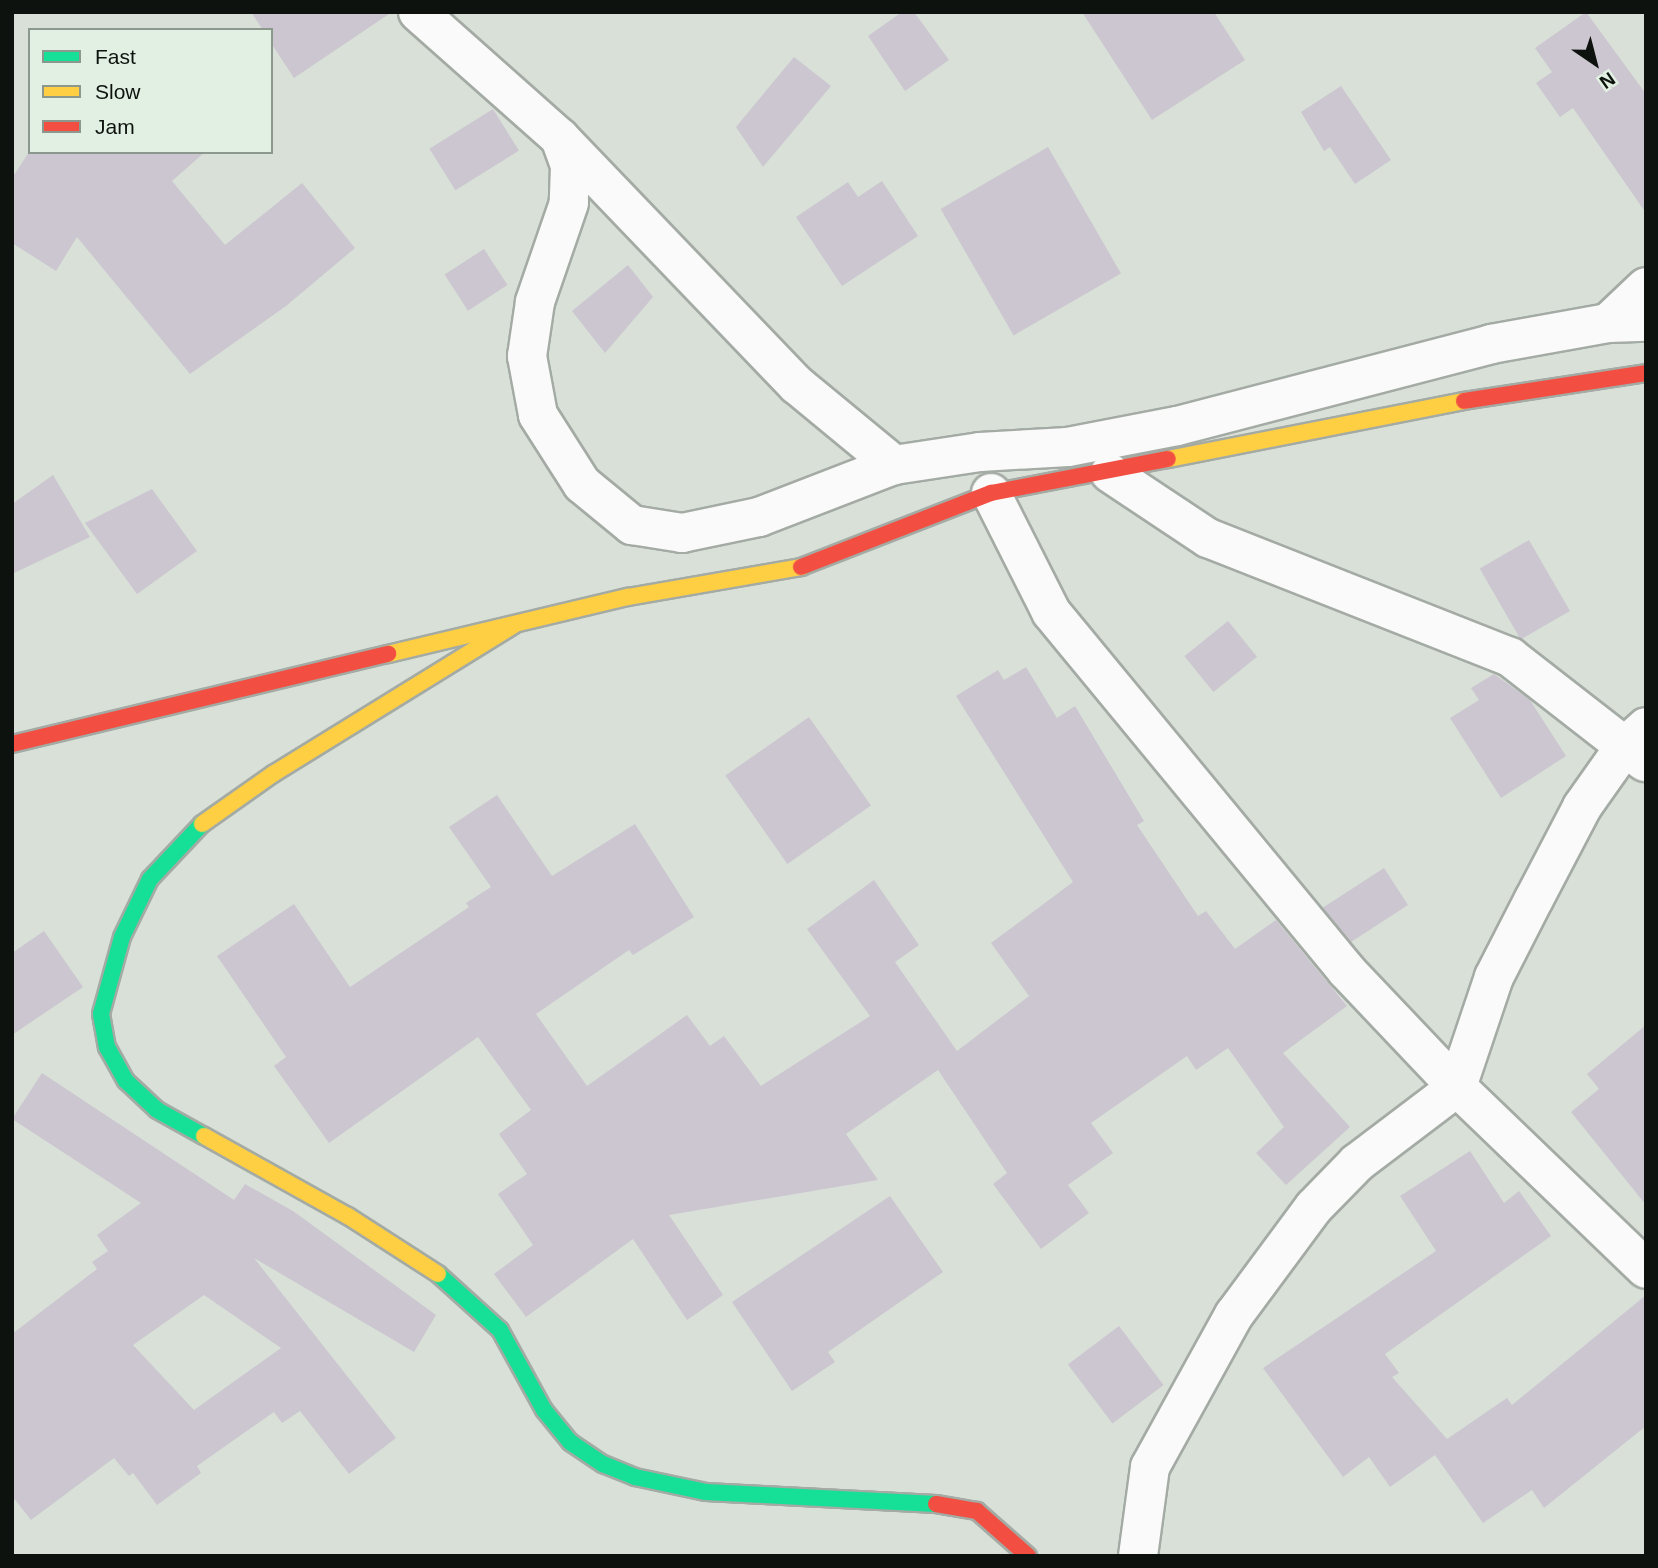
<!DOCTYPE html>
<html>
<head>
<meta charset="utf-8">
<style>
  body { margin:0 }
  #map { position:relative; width:1658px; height:1568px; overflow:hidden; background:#d8e0d8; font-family:Arial,sans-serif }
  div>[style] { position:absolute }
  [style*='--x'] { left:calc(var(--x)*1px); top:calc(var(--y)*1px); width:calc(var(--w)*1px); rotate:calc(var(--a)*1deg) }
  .building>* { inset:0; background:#ccc6d0; transform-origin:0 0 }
  .roads { filter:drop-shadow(2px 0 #a4aaa4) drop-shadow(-2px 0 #a4aaa4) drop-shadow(0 2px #a4aaa4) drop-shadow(0 -2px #a4aaa4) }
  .street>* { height:38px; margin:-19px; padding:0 19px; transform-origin:19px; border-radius:19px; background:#f9faf9 }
  .fast>* { height:16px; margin:-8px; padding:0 8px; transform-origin:8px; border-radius:8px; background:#16e098 }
  .slow>* { height:16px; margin:-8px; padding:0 8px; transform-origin:8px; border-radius:8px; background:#ffcf43 }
  .jam>* { height:16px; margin:-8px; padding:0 8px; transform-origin:8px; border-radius:8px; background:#f24e42 }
  span { translate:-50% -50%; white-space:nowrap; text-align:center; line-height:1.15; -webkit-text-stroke:7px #e1f0e2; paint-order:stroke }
  .frame { position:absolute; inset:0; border:14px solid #0d120e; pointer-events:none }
  .legend { position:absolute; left:28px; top:28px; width:245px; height:126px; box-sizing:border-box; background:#e1f0e2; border:2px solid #8c978d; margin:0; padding:9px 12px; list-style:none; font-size:21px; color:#0d120e }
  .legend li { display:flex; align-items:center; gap:14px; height:35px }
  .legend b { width:35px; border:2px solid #8c978d }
  .north { position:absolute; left:1560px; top:28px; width:70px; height:70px; -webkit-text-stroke:5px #e1f0e2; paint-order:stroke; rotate:145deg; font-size:19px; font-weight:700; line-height:28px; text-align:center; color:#0d120e }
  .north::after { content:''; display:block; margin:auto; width:24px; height:32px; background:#0d120e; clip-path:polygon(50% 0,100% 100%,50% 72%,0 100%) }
</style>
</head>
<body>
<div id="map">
  <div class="building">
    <i style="clip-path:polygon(251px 12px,392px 12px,294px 78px,271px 43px,271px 30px,263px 30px)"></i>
    <i style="clip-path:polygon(902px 12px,914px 12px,949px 60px,905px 91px,868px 36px)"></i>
    <i style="clip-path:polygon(1082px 12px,1214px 12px,1245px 60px,1152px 120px)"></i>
    <i style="clip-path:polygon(1586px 12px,1646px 94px,1646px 213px,1573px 108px,1560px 117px,1536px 83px,1552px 72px,1535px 48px)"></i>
    <i style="clip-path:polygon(794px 57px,831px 86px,763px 167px,736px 127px)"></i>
    <i style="clip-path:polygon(1341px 86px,1391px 160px,1355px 184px,1330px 147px,1324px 151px,1301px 112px)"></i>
    <i style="left:493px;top:109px;width:49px;height:75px;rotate:58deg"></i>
    <i style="left:1048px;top:147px;width:146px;height:124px;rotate:60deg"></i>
    <i style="clip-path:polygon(29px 152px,205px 152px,172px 181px,225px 245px,302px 183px,355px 248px,286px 306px,190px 374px,77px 237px,56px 271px,12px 243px,12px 178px)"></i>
    <i style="clip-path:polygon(882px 181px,918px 236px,842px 286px,796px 217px,848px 182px,858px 197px)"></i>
    <i style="left:484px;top:249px;width:43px;height:47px;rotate:57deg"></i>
    <i style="clip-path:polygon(628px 265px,653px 297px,605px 353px,572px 311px)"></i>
    <i style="clip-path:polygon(53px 475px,90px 537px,12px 574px,12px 504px)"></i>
    <i style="clip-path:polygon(152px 489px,197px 551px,137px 594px,85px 523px)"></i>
    <i style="left:1529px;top:540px;width:82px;height:57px;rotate:60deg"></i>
    <i style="left:1228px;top:621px;width:46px;height:56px;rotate:51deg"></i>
    <i style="clip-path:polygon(1026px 667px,1057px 718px,1075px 706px,1144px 821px,1137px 825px,1198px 916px,1206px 911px,1235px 949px,1276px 920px,1347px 1006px,1283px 1053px,1350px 1127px,1286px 1185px,1256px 1153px,1284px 1127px,1228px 1048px,1196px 1070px,1187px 1056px,1091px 1123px,1113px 1153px,1068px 1185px,1089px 1213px,1041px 1249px,993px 1184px,1007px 1173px,938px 1070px,846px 1134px,878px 1180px,669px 1215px,723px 1295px,687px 1320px,633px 1239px,526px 1317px,494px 1274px,533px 1245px,498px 1194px,527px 1174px,499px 1134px,531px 1110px,478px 1037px,329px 1143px,274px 1066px,286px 1057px,217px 956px,294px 904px,350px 987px,469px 907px,466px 903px,491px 887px,449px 827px,497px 795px,552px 876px,635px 824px,694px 917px,633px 955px,629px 950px,536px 1014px,587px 1086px,687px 1015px,710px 1046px,724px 1036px,761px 1086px,870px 1016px,807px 929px,874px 880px,919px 945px,895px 962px,957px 1051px,1029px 996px,991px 943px,1073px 882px,956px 696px,998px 670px,1004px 680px)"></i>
    <i style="clip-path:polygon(1494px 674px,1530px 700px,1566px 756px,1501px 798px,1450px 718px,1479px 700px,1471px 688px)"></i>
    <i style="left:809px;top:717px;width:108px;height:102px;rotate:55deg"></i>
    <i style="left:1384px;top:868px;width:44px;height:73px;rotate:57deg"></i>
    <i style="clip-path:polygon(44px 931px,83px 987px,12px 1035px,12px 953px)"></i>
    <i style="clip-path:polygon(1646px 1025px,1646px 1205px,1571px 1112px,1599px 1089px,1587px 1074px)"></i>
    <i style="clip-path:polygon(evenodd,42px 1073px,234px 1200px,245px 1184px,293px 1211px,436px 1315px,414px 1352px,254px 1258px,396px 1438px,349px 1474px,300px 1411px,282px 1423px,274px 1412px,197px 1466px,201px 1473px,157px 1505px,133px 1473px,129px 1476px,114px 1458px,31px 1520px,12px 1496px,12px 1334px,97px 1269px,92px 1262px,108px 1251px,97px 1235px,141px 1203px,12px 1119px,42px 1073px,204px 1295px,281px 1348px,194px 1410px,133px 1345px,204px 1295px)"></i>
    <i style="clip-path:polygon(1470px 1151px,1504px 1203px,1519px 1191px,1551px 1236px,1385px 1354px,1399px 1373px,1392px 1377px,1447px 1439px,1507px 1398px,1512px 1405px,1646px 1295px,1646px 1426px,1544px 1508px,1532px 1490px,1483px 1523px,1435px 1455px,1390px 1487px,1369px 1457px,1343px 1477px,1263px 1368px,1436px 1251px,1400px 1196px)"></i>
    <i style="clip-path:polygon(890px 1196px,943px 1272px,828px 1352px,835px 1362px,792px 1391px,732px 1302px)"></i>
    <i style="left:1119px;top:1326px;width:74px;height:64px;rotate:53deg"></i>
  </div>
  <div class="roads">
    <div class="street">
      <i style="--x:418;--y:12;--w:190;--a:41.6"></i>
      <i style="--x:560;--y:138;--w:30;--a:70"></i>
      <i style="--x:570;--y:166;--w:37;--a:92"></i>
      <i style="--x:569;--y:203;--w:105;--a:109"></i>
      <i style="--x:535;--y:302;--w:55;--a:98.4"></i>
      <i style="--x:527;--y:356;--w:60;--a:79.4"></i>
      <i style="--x:538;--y:415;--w:82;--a:57.5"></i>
      <i style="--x:582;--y:484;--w:65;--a:39.4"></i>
      <i style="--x:632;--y:525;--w:51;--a:9.1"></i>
      <i style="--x:682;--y:533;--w:79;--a:-11.7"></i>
      <i style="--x:759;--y:517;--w:145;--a:-21.1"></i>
      <i style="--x:894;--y:465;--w:87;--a:-8.6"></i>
      <i style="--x:980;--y:452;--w:88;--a:-3.3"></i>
      <i style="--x:1068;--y:447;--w:111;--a:-10.9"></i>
      <i style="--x:1177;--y:426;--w:325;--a:-14.6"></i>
      <i style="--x:1491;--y:344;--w:119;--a:-10.2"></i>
      <i style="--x:1608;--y:323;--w:38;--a:-2"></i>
      <i style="--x:560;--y:138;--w:342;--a:46.2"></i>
      <i style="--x:797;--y:385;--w:126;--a:39.5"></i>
      <i style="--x:1608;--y:323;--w:52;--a:-43.5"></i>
      <i style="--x:1110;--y:473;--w:118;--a:33.6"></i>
      <i style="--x:1208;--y:538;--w:325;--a:21.5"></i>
      <i style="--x:1510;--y:657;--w:171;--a:37.9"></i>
      <i style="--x:991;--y:493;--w:133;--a:63.2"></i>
      <i style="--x:1051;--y:612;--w:464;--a:50.5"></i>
      <i style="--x:1346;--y:970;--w:161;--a:46.5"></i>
      <i style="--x:1457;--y:1087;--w:262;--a:43.9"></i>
      <i style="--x:1138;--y:1556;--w:90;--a:-82.3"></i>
      <i style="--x:1150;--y:1467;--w:174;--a:-61.1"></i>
      <i style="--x:1234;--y:1315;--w:134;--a:-53.5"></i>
      <i style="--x:1314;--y:1207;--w:62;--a:-45.7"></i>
      <i style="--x:1357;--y:1163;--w:126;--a:-37.2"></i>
      <i style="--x:1457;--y:1087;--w:116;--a:-71.4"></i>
      <i style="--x:1494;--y:977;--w:88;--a:-62.9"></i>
      <i style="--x:1534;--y:899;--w:104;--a:-62.4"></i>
      <i style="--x:1582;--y:807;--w:75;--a:-54.8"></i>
      <i style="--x:1625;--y:746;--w:28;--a:-42"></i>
    </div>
    <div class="fast">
      <i style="--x:202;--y:824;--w:76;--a:133.4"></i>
      <i style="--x:150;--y:879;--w:64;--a:115.8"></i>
      <i style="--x:122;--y:937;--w:80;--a:105.3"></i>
      <i style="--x:101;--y:1014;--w:34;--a:80"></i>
      <i style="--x:107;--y:1047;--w:39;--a:61"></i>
      <i style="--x:126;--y:1081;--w:42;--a:43.1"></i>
      <i style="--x:157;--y:1110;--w:54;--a:29"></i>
      <i style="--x:438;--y:1274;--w:84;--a:42.1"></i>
      <i style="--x:500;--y:1330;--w:91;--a:61.2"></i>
      <i style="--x:544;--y:1410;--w:41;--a:50.9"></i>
      <i style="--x:570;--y:1442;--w:40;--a:34"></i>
      <i style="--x:603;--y:1464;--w:35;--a:22"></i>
      <i style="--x:635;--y:1477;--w:73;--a:11.9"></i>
      <i style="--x:706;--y:1492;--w:230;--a:3"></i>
    </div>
    <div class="slow">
      <i style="--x:1168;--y:459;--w:302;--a:-11.1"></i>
      <i style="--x:388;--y:654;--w:247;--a:-13.4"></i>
      <i style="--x:628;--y:597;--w:176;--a:-9.8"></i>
      <i style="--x:202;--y:824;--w:87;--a:-35.2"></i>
      <i style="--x:273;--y:774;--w:283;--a:-31.7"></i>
      <i style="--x:204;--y:1136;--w:165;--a:29.1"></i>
      <i style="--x:348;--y:1216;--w:107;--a:32.8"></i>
    </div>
    <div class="jam">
      <i style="--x:1464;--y:401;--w:184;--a:-8.7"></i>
      <i style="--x:801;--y:567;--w:204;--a:-21.3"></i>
      <i style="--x:991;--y:493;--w:180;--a:-10.9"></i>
      <i style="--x:12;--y:744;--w:387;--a:-13.5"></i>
      <i style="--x:936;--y:1504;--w:42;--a:9.7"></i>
      <i style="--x:977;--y:1511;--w:68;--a:41.4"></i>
    </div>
  </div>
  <div class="frame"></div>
  <ul class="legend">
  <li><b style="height:9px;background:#16e098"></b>Fast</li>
  <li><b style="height:9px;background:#ffcf43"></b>Slow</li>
  <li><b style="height:9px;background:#f24e42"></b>Jam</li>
  </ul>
  <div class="north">N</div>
</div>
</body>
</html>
